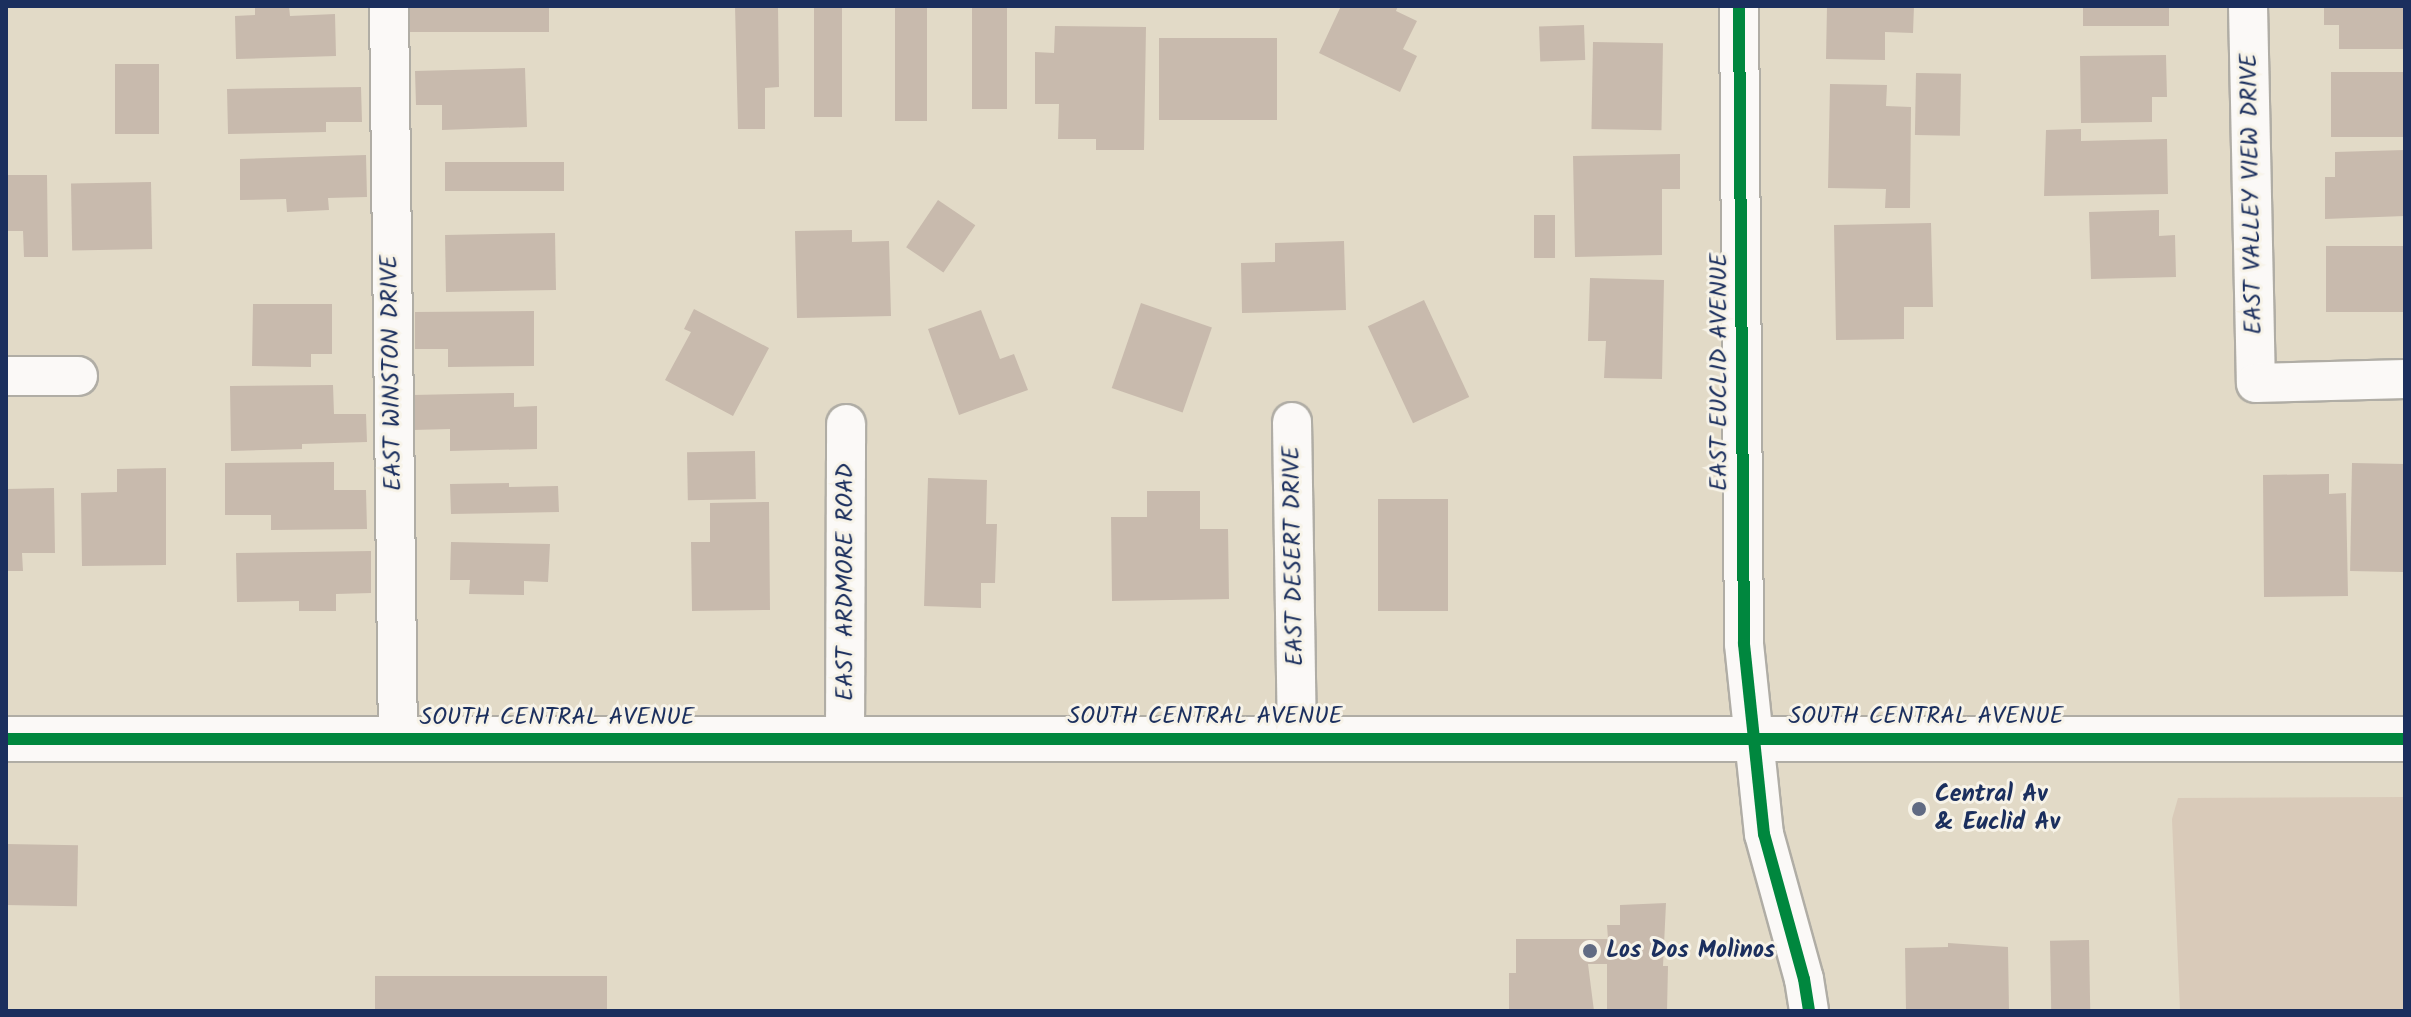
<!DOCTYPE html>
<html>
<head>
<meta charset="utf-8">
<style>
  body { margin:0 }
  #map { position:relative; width:2411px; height:1017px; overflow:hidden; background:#e2dac7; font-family:Kalam,sans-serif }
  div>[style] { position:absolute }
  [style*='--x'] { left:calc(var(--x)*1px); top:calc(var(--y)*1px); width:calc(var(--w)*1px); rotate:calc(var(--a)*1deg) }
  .built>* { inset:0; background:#d9cab9 }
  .building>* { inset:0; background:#c8baad; transform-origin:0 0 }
  .roads { filter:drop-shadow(2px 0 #b0ada5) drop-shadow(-2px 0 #b0ada5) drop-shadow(0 2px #b0ada5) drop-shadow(0 -2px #b0ada5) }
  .minor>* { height:38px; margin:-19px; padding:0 19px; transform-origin:19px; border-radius:19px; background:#fbf9f7 }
  .major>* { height:44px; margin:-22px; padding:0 22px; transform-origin:22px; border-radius:22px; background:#fbf9f7 }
  .cycleway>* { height:12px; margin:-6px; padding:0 6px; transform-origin:6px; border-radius:6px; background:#00873e }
  .dots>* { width:22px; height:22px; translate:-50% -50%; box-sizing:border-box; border:4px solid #f7f3e8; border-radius:50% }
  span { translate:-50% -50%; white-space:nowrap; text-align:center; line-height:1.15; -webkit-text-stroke:6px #f7f3e8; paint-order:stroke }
  .street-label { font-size:24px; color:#1b2f5e }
  .poi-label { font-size:24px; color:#1b2f5e; font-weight:700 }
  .left { translate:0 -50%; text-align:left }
  .frame { position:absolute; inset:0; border:8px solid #1b2f5e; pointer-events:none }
</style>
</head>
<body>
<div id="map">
  <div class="built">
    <i style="clip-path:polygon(2405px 797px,2405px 1011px,2180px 1011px,2172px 819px,2178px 798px)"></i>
  </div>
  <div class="building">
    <i style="clip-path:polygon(255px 6px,289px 6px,290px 16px,335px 14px,336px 56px,236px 59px,235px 16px,255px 15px)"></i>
    <i style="left:410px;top:6px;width:139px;height:26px"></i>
    <i style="clip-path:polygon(735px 6px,778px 6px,779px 87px,765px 88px,765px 129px,738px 129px)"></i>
    <i style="left:814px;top:6px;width:28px;height:111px"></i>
    <i style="left:895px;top:6px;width:32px;height:115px"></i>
    <i style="left:972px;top:6px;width:35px;height:103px"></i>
    <i style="clip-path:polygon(1341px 6px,1398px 6px,1396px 11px,1417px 21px,1403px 49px,1417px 56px,1400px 92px,1319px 53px)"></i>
    <i style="clip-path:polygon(1827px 6px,1914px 6px,1913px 33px,1885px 32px,1885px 60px,1826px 59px)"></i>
    <i style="left:2083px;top:6px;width:86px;height:20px"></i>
    <i style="clip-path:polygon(2324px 6px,2405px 6px,2405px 49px,2339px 49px,2339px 25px,2324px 25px)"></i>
    <i style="left:1584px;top:25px;width:35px;height:45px;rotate:88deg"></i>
    <i style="clip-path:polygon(1055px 26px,1146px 27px,1144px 150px,1096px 150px,1096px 139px,1058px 139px,1059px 104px,1035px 104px,1035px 52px,1054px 53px)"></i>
    <i style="left:1159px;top:38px;width:118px;height:82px"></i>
    <i style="left:1593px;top:42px;width:70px;height:87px;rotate:1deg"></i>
    <i style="clip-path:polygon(2166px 55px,2167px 97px,2152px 97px,2152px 122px,2081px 123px,2080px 56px)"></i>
    <i style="left:115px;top:64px;width:44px;height:70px"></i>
    <i style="clip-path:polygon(525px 68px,527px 127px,442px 130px,442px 105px,416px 105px,415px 71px)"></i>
    <i style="left:2331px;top:72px;width:74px;height:65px"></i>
    <i style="left:1916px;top:73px;width:45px;height:62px;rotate:1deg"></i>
    <i style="clip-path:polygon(1830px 84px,1887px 85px,1886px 106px,1911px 107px,1910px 208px,1885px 208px,1886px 189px,1828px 188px)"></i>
    <i style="clip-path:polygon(361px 87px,362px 122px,326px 122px,326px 132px,228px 134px,227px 89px)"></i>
    <i style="clip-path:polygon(2081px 129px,2081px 141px,2167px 139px,2168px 194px,2044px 196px,2046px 130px)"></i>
    <i style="clip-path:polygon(2405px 150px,2405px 216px,2325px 219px,2325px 177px,2335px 177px,2335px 152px)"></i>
    <i style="clip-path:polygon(1680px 154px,1680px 189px,1662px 189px,1662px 255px,1575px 257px,1573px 156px)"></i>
    <i style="clip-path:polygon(366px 155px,367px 197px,328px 198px,329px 210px,287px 212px,286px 199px,240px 200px,240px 159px)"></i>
    <i style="left:445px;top:162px;width:119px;height:29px"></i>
    <i style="clip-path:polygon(6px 175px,47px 175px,48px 257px,24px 257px,23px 231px,6px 231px)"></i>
    <i style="left:151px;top:182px;width:67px;height:80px;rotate:89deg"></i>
    <i style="left:938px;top:200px;width:45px;height:57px;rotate:34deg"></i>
    <i style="clip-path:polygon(2159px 210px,2159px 236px,2175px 235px,2176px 277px,2091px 279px,2089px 212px)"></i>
    <i style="left:1534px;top:215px;width:21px;height:43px"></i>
    <i style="clip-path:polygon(1931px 223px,1933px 307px,1904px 307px,1904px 339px,1836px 340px,1834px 225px)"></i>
    <i style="clip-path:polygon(852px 230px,852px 242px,889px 241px,891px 316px,797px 318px,795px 231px)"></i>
    <i style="left:555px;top:233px;width:57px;height:110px;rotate:89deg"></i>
    <i style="clip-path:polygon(1344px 241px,1346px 310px,1242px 313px,1241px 263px,1275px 262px,1275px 243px)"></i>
    <i style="left:2326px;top:246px;width:79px;height:66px"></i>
    <i style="clip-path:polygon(1590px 278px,1664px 280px,1662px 379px,1604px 378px,1606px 341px,1588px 341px)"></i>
    <i style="left:1424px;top:300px;width:107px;height:62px;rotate:65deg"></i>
    <i style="left:1141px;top:303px;width:75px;height:90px;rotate:19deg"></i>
    <i style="clip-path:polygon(253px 304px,332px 304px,332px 354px,311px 354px,311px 367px,252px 366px)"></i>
    <i style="clip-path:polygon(694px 309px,769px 348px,733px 416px,665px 380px,691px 332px,684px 329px)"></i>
    <i style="clip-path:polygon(981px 310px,1000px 359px,1014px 354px,1028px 390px,959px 415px,928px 329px)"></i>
    <i style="clip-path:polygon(534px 311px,534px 366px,448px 367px,448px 349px,415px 349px,415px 312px)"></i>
    <i style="clip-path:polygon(333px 385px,334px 414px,366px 414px,367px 442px,302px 444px,302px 449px,231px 451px,230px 386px)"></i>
    <i style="clip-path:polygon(514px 393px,514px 407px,537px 406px,537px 449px,450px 451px,450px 429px,413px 430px,412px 395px)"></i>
    <i style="left:755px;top:451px;width:48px;height:68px;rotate:89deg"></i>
    <i style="clip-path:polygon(334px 462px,334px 490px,366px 490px,367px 529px,271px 530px,271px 515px,225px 515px,225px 463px)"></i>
    <i style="left:2352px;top:463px;width:53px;height:108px;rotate:1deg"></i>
    <i style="clip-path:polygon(166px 468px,166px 565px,82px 566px,81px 493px,117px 492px,117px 469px)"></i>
    <i style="clip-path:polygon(2329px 474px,2329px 494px,2346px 493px,2348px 596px,2264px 597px,2263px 475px)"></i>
    <i style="clip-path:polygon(928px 478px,987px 480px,986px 524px,997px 524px,995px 583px,981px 583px,981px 608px,924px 606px)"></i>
    <i style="clip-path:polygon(509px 483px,509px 487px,558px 486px,559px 512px,451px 514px,450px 484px)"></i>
    <i style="clip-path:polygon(54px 488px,55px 553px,22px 553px,23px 571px,6px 571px,6px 489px)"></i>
    <i style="clip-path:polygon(1147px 491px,1200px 491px,1200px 529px,1228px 529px,1229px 599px,1112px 601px,1111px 517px,1147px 517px)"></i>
    <i style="left:1378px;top:499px;width:70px;height:112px"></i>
    <i style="clip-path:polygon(769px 502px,770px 610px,692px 611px,691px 542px,710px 542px,710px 503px)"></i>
    <i style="clip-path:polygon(451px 542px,550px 544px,548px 582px,524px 581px,524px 595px,469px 594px,470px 580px,450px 580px)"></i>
    <i style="clip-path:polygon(371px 551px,371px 593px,336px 594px,336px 611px,299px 611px,299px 601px,237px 602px,236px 553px)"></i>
    <i style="left:6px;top:844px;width:72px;height:61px;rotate:1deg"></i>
    <i style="clip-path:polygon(1666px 903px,1663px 966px,1668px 966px,1667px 1011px,1607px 1011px,1607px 964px,1588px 964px,1594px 1011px,1509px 1011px,1509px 973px,1516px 973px,1516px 939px,1608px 939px,1607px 925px,1620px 925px,1620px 905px)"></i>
    <i style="left:2089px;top:940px;width:71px;height:39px;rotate:89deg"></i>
    <i style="clip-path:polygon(1948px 943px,2008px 947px,2009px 1011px,1906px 1011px,1905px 948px,1948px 947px)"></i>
    <i style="left:375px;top:976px;width:232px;height:35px"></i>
  </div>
  <div class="roads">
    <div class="minor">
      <i style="--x:389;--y:6;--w:735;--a:89.3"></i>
      <i style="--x:1739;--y:6;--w:638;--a:89.55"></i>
      <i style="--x:1744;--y:644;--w:191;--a:84"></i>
      <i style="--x:1764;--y:834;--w:150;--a:74.6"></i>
      <i style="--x:1804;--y:979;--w:32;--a:81"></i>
      <i style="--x:2248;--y:6;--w:377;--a:88.8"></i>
      <i style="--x:2256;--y:383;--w:149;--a:-1.5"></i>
      <i style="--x:6;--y:376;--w:72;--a:0"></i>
      <i style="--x:1292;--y:422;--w:317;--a:89.1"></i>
      <i style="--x:845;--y:739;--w:315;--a:-89.8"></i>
    </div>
    <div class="major">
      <i style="--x:6;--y:739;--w:2399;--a:0"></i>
    </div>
  </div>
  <div class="cycleway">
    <i style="--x:1739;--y:6;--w:638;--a:89.55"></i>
    <i style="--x:1744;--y:644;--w:191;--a:84"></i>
    <i style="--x:1764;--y:834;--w:150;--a:74.6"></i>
    <i style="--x:1804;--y:979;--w:32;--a:81"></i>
    <i style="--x:6;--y:739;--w:2399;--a:0"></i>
  </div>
  <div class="dots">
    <i style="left:1919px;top:809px;background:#616b83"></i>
    <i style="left:1590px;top:951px;background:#616b83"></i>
  </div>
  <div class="street-label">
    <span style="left:2252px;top:194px;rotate:-91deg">EAST VALLEY VIEW DRIVE</span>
    <span style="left:1720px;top:372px;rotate:-90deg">EAST EUCLID AVENUE</span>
    <span style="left:392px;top:373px;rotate:-91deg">EAST WINSTON DRIVE</span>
    <span style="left:1294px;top:556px;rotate:-91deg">EAST DESERT DRIVE</span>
    <span style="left:846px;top:582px;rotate:-90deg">EAST ARDMORE ROAD</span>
    <span style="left:1205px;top:717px">SOUTH CENTRAL AVENUE</span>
    <span style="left:1926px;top:717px">SOUTH CENTRAL AVENUE</span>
    <span style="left:557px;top:718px">SOUTH CENTRAL AVENUE</span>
  </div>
  <div class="poi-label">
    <span class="left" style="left:1935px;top:809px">Central Av<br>&amp; Euclid Av</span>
    <span class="left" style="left:1606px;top:951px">Los Dos Molinos</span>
  </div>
  <div class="frame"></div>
</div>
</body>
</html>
